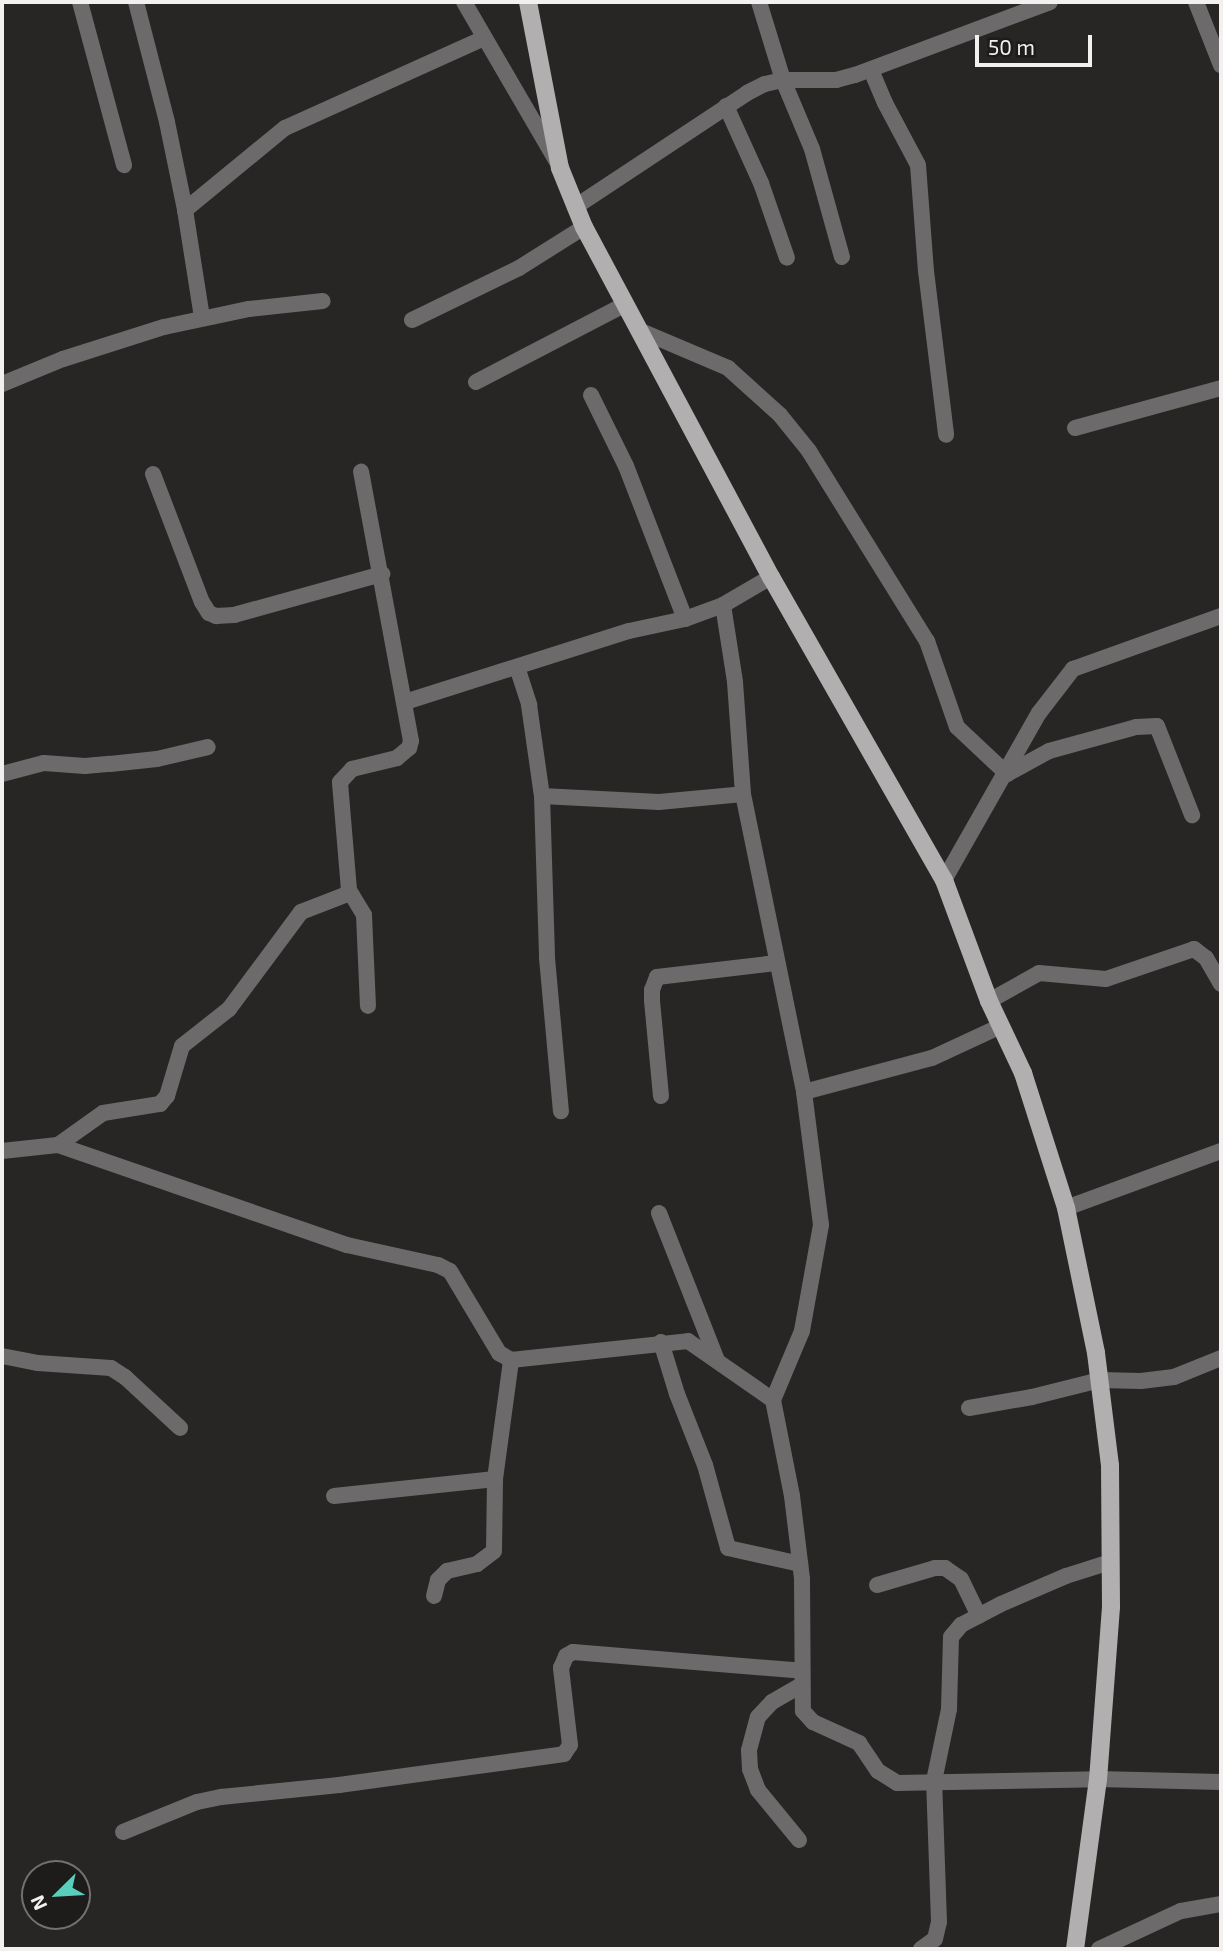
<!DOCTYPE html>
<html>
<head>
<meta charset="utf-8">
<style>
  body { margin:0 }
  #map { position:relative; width:1223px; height:1951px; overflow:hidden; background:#272624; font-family:"Exo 2",sans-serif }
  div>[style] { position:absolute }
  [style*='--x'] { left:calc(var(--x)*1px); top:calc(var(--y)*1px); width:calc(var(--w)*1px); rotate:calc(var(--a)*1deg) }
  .minor>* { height:16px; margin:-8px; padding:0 8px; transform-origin:8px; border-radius:8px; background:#6c6a6b }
  .major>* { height:18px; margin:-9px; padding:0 9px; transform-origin:9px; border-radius:9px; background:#b2afb0 }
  span { translate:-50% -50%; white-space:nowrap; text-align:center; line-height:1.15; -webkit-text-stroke:5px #1d1c1a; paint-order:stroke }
  .frame { position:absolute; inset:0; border:4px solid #f2f1f0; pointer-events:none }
  .north { position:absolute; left:21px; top:1860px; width:70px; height:70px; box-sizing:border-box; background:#1d1c1a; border:2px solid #727170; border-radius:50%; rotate:246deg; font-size:19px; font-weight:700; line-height:28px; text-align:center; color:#f2f1f0 }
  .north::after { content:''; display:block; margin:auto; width:24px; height:32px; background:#5acebc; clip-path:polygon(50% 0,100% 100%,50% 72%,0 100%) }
  .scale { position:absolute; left:975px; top:35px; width:117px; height:32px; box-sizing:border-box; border:4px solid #f2f1f0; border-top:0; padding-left:9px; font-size:21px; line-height:24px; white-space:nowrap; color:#f2f1f0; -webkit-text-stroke:5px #1d1c1a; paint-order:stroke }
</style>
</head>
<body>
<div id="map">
  <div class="minor">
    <i style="--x:80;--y:2;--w:169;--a:74.9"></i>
    <i style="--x:136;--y:2;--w:124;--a:75.5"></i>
    <i style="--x:167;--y:122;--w:90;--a:78.4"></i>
    <i style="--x:185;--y:210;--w:108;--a:81"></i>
    <i style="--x:464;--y:2;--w:183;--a:59.8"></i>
    <i style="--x:759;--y:2;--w:82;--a:72.9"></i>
    <i style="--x:783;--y:80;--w:75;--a:67.2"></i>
    <i style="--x:812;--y:149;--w:112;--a:74.5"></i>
    <i style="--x:1196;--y:2;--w:68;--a:68.4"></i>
    <i style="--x:871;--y:70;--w:36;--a:67"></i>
    <i style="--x:885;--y:103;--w:70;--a:62"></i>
    <i style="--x:918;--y:165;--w:106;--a:85.7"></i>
    <i style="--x:926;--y:271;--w:165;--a:83"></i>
    <i style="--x:726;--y:106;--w:85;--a:65.6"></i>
    <i style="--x:761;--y:183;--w:79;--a:70.9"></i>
    <i style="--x:575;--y:207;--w:206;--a:-33.5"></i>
    <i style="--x:747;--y:93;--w:20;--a:-27"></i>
    <i style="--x:765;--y:84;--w:18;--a:-13"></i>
    <i style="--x:783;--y:80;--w:53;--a:0"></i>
    <i style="--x:836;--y:80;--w:20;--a:-15"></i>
    <i style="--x:855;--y:75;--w:208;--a:-20.5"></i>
    <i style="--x:185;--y:210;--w:129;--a:-39.4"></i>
    <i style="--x:285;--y:128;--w:218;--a:-24.3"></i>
    <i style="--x:412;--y:320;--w:119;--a:-25.9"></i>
    <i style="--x:519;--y:268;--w:77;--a:-32.2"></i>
    <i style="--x:641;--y:331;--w:95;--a:23"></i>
    <i style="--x:728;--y:368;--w:70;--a:42.1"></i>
    <i style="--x:780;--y:415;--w:46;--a:51.1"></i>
    <i style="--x:809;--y:451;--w:224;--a:58.2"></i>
    <i style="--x:927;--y:641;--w:91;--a:70.8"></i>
    <i style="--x:957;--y:727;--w:69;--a:43.2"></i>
    <i style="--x:1007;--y:774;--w:48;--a:-28.7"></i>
    <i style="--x:1049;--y:751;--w:90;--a:-15.4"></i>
    <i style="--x:1136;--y:727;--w:21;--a:-3"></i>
    <i style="--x:1157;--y:726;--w:96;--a:68.5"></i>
    <i style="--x:476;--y:382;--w:167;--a:-27.5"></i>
    <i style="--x:2;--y:384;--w:66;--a:-22.3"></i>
    <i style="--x:63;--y:359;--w:106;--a:-17.6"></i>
    <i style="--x:164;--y:327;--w:87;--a:-12"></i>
    <i style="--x:249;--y:309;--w:74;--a:-6.2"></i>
    <i style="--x:591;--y:395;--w:79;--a:63.8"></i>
    <i style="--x:626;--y:466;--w:164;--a:68.9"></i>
    <i style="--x:1075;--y:428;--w:151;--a:-15.3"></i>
    <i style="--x:153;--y:474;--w:137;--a:69.1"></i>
    <i style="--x:202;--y:602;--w:13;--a:58"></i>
    <i style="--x:209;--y:613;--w:8;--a:23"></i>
    <i style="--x:216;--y:616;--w:18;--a:-3"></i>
    <i style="--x:234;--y:615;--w:154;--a:-15.5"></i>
    <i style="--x:723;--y:605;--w:78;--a:81.1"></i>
    <i style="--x:735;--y:682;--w:112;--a:85.9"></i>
    <i style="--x:743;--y:794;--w:304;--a:78.4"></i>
    <i style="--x:804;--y:1092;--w:134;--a:82.7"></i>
    <i style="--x:821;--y:1225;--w:108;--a:100.2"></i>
    <i style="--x:802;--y:1331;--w:75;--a:112.8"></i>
    <i style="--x:773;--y:1400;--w:98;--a:78.8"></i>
    <i style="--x:792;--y:1496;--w:84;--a:83.1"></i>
    <i style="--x:802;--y:1579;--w:132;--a:89.6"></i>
    <i style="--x:803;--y:1711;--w:15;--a:48"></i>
    <i style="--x:813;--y:1722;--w:51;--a:24.5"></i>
    <i style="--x:859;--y:1743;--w:34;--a:56"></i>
    <i style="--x:878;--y:1771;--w:22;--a:32"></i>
    <i style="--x:897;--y:1783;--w:201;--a:-1.1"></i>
    <i style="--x:1098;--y:1779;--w:123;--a:1.4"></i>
    <i style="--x:517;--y:667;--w:40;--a:72"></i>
    <i style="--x:529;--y:705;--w:92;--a:81.9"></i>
    <i style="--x:542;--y:796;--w:117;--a:2.9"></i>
    <i style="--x:659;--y:802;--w:84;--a:-5.4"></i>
    <i style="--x:405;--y:702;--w:235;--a:-17.6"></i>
    <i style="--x:629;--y:631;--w:57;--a:-12.1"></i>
    <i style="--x:685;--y:619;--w:40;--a:-20.2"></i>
    <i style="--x:723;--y:605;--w:56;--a:-30.3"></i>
    <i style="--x:2;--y:774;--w:43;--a:-14.7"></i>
    <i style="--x:44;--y:763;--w:41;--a:4.2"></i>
    <i style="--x:85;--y:766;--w:25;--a:-5"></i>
    <i style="--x:110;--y:764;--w:47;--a:-6.1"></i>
    <i style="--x:157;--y:759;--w:52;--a:-13.2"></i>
    <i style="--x:542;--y:796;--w:162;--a:88.2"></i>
    <i style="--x:547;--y:958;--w:154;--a:84.8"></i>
    <i style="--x:944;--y:880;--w:192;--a:-60.4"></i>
    <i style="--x:1039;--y:713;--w:56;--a:-52.3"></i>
    <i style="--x:1073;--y:669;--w:157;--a:-19.7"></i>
    <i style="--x:349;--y:890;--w:29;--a:59"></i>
    <i style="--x:364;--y:915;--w:91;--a:87.5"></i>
    <i style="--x:989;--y:1001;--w:57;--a:-29.2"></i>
    <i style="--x:1039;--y:973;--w:67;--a:5.1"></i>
    <i style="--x:1106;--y:979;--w:93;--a:-18.8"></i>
    <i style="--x:1194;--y:949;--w:15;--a:37"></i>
    <i style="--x:1206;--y:958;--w:30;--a:60"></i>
    <i style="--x:804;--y:1092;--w:132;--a:-14.9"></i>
    <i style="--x:932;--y:1058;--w:76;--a:-24.9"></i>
    <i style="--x:661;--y:1096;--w:95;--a:-95.4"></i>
    <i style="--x:652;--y:1001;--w:11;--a:-90"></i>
    <i style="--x:652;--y:990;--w:14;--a:-69"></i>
    <i style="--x:657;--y:977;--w:121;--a:-6.7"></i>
    <i style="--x:58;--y:1145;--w:55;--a:-35.4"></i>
    <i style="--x:103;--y:1113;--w:58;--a:-9"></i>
    <i style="--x:160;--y:1104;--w:11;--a:-49"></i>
    <i style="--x:167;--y:1096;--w:52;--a:-73.3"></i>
    <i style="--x:182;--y:1046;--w:60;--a:-38.2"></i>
    <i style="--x:229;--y:1009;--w:121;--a:-53.4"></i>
    <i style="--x:301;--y:912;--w:47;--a:-21.1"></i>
    <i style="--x:345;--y:895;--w:6;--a:-51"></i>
    <i style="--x:349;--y:890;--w:108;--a:-94.8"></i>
    <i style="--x:340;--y:782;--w:18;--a:-47"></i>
    <i style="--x:352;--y:769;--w:46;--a:-13.7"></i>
    <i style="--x:397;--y:758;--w:16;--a:-40"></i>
    <i style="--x:409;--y:748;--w:7;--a:-74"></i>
    <i style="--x:411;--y:741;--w:274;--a:-100.5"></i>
    <i style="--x:2;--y:1151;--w:56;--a:-6.1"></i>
    <i style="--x:58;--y:1145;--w:306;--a:19.1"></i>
    <i style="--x:347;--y:1245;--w:93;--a:12.4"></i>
    <i style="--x:438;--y:1265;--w:13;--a:27"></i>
    <i style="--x:450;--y:1271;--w:96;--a:59.1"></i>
    <i style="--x:499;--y:1353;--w:14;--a:30"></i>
    <i style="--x:511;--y:1360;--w:178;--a:-6.1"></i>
    <i style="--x:688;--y:1341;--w:103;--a:34.8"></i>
    <i style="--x:1066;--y:1208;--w:165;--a:-20.2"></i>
    <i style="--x:659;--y:1213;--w:156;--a:68.5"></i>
    <i style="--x:661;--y:1342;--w:54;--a:72.9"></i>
    <i style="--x:677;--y:1394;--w:76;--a:68.5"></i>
    <i style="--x:705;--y:1465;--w:86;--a:74.5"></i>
    <i style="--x:728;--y:1548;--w:74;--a:12.5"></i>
    <i style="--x:2;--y:1356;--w:37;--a:11"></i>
    <i style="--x:38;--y:1363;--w:73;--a:3.9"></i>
    <i style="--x:111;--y:1368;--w:17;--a:33"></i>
    <i style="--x:125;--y:1377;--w:75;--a:42.8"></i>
    <i style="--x:969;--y:1408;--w:64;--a:-9.9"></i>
    <i style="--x:1032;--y:1397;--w:70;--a:-14"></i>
    <i style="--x:1100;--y:1380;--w:41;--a:1.4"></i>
    <i style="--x:1141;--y:1381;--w:33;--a:-7"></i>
    <i style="--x:1174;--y:1377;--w:51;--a:-22"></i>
    <i style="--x:334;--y:1496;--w:162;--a:-6"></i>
    <i style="--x:877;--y:1585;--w:60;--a:-16.3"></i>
    <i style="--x:935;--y:1568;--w:10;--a:0"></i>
    <i style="--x:945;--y:1568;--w:19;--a:35"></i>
    <i style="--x:961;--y:1579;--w:41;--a:64.1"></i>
    <i style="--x:434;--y:1596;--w:16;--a:-76"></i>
    <i style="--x:438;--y:1580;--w:13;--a:-45"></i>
    <i style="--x:447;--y:1571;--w:31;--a:-13"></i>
    <i style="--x:477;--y:1564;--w:21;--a:-37"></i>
    <i style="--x:494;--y:1551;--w:72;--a:-89.2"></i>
    <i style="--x:495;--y:1479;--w:120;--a:-82.3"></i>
    <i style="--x:123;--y:1832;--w:80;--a:-22.1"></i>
    <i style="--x:197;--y:1802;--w:25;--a:-12"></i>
    <i style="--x:221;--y:1797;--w:119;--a:-5.8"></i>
    <i style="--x:339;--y:1785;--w:227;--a:-7.8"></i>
    <i style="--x:564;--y:1754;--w:11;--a:-56"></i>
    <i style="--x:570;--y:1745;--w:78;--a:-96.7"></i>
    <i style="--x:561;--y:1668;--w:13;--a:-67"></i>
    <i style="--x:566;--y:1656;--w:8;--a:-30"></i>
    <i style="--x:573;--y:1652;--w:230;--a:4.7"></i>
    <i style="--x:799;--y:1840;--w:65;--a:-129.4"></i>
    <i style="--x:758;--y:1790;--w:22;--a:-111"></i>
    <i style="--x:750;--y:1769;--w:19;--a:-93"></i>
    <i style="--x:749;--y:1750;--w:34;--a:-75"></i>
    <i style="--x:758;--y:1717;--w:21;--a:-47"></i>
    <i style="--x:772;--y:1702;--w:34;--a:-30"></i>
    <i style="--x:921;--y:1949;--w:17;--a:-36"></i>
    <i style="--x:935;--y:1939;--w:17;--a:-77"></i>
    <i style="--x:939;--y:1922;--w:141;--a:-92"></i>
    <i style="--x:934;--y:1781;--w:74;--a:-78.2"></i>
    <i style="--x:949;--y:1709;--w:72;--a:-88.4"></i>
    <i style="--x:951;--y:1637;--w:16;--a:-50"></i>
    <i style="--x:961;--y:1625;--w:45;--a:-27.7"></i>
    <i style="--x:1001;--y:1604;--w:71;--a:-23.3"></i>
    <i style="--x:1066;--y:1576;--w:46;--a:-17.7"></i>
    <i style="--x:1099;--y:1949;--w:90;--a:-24.9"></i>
    <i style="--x:1181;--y:1911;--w:41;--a:-9.9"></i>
  </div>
  <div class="major">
    <i style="--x:528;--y:2;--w:169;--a:79.1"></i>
    <i style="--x:560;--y:168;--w:64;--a:67.9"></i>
    <i style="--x:584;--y:227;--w:397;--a:61.9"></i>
    <i style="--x:771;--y:577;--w:349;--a:60.3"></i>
    <i style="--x:944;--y:880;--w:129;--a:69.6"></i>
    <i style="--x:989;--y:1001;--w:80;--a:64.7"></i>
    <i style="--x:1023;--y:1073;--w:142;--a:72.3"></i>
    <i style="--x:1066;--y:1208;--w:148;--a:78.3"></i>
    <i style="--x:1096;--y:1353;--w:113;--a:82.9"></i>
    <i style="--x:1110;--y:1465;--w:142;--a:89.6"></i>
    <i style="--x:1111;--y:1607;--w:172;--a:94.3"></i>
    <i style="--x:1098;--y:1779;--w:172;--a:97.7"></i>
  </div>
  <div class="frame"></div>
  <div class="north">N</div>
  <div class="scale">50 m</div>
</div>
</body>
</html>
